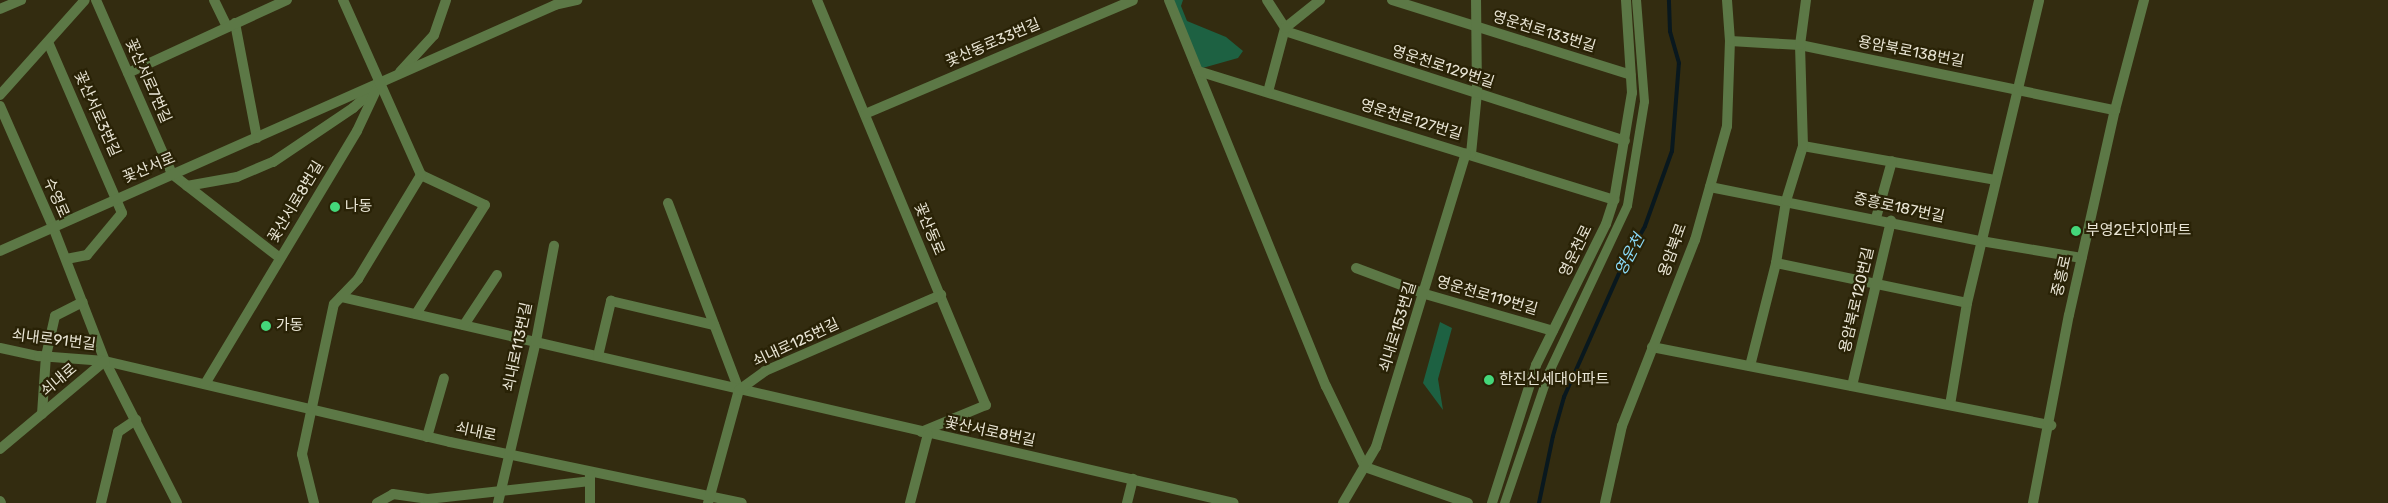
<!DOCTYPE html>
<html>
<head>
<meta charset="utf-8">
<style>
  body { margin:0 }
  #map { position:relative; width:2388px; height:503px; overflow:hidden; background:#332c10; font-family:Rubik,"Noto Sans KR",sans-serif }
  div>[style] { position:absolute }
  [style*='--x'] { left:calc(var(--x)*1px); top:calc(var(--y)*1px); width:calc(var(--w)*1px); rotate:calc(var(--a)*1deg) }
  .green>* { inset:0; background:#1d6142 }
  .stream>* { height:4px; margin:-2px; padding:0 2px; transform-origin:2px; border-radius:2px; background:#09181e }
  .pedestrian>* { height:9px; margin:-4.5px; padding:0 4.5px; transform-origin:4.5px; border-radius:4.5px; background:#5c7846 }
  .minor>* { height:10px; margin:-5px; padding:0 5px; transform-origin:5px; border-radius:5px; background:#5c7846 }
  .tertiary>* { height:10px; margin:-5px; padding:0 5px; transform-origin:5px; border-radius:5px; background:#5c7846 }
  .dots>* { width:14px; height:14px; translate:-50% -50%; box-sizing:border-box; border:2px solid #292206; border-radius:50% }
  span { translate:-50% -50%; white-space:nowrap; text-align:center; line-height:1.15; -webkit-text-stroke:4.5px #292206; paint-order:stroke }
  .street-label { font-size:15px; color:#e9e5d5 }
  .poi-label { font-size:15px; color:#e9e5d5 }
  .left { translate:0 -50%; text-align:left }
  .water-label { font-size:16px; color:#8adaf8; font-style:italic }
</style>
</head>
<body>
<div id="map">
  <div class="green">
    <i style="clip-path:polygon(1170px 0,1183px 0,1181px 6px,1187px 21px,1226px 37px,1243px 51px,1238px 58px,1199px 69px)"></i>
    <i style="clip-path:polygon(1440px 322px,1452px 328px,1438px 379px,1443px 410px,1423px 383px)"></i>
  </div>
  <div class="stream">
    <i style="--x:1539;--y:503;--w:68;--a:-78.2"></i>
    <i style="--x:1553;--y:436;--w:41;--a:-74.2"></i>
    <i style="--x:1564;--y:397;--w:138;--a:-66"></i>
    <i style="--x:1620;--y:271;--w:51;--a:-60.9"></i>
    <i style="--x:1645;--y:226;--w:80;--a:-70.2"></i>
    <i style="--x:1672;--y:151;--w:88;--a:-85.5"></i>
    <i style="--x:1679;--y:63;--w:33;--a:-106"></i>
    <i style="--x:1670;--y:31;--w:31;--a:-92"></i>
  </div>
  <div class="pedestrian">
    <i style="--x:1504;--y:503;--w:139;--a:-71.2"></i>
    <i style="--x:1549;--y:371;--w:183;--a:-64.8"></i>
    <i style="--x:1627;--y:205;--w:105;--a:-80.7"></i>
    <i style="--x:1644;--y:101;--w:101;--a:-94.5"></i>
  </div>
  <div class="minor">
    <i style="--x:96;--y:0;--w:190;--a:66.4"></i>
    <i style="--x:172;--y:174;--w:137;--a:37.9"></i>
    <i style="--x:214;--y:0;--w:30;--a:64"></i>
    <i style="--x:817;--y:0;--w:439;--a:67.4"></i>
    <i style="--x:986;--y:405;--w:70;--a:157.4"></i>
    <i style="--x:1169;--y:0;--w:417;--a:67.9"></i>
    <i style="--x:1326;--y:386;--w:90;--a:64.3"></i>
    <i style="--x:1365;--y:467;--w:109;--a:19.3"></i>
    <i style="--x:1267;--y:0;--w:38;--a:57"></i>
    <i style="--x:1288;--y:32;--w:354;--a:17.9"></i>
    <i style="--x:1392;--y:0;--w:250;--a:17.4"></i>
    <i style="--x:0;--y:9;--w:23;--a:-23"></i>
    <i style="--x:235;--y:23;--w:117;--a:79.2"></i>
    <i style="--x:1730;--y:41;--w:70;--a:3.3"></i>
    <i style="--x:1800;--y:45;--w:322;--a:11.7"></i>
    <i style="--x:48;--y:42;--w:186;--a:66.6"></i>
    <i style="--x:122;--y:213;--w:55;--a:129.8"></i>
    <i style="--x:87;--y:255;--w:21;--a:169"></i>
    <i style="--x:1198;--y:71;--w:436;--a:17.2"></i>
    <i style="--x:400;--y:72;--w:50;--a:-47.4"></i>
    <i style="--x:434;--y:35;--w:37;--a:-71"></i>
    <i style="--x:128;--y:73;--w:175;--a:-24.7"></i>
    <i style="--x:1268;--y:92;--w:66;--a:-75.1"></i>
    <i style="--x:1285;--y:28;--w:45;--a:-38.7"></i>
    <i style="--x:0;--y:95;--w:127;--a:-48.2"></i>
    <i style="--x:0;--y:106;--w:132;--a:66.3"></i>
    <i style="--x:53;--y:227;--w:144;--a:68.8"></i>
    <i style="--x:105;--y:361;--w:159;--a:63.1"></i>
    <i style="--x:865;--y:114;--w:291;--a:-23"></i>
    <i style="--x:1803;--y:146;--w:195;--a:10"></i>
    <i style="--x:1471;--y:154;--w:61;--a:-84.4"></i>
    <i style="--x:1477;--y:93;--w:93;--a:-90.6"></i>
    <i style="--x:187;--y:186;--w:51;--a:-10.2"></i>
    <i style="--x:237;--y:177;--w:39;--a:-23"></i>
    <i style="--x:273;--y:162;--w:97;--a:-34"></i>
    <i style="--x:353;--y:108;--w:27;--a:-42"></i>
    <i style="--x:1710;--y:187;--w:276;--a:11.3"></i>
    <i style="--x:1981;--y:241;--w:102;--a:9.6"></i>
    <i style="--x:668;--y:203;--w:200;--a:69.2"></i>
    <i style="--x:1876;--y:218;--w:59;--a:-74.3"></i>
    <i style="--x:0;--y:251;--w:607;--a:-23.9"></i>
    <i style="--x:555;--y:5;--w:23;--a:-13"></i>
    <i style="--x:1776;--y:263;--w:195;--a:11.8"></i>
    <i style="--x:1356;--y:268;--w:74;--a:20.6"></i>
    <i style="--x:1425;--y:294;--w:133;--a:16.1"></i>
    <i style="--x:341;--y:297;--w:916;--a:12.99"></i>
    <i style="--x:416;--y:314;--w:129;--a:-57.7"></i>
    <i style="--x:485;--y:205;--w:71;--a:-154.9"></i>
    <i style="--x:464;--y:325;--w:60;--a:-56.6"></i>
    <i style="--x:0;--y:348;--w:40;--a:12"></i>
    <i style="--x:39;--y:356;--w:66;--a:4.3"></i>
    <i style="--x:105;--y:361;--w:354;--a:13.2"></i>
    <i style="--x:450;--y:442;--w:298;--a:11.8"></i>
    <i style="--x:598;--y:356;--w:57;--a:-76.7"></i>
    <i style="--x:611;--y:301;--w:106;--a:13.1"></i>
    <i style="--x:1750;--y:366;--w:106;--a:-75.8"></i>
    <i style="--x:1776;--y:263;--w:63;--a:-80.8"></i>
    <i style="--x:1786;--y:201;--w:58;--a:-72.8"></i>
    <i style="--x:1803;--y:146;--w:101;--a:-91.7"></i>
    <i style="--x:1800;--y:45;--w:45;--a:-82.4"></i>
    <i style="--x:205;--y:384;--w:295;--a:-59"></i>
    <i style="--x:357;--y:131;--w:52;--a:-64.9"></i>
    <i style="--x:1852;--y:386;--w:170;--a:-76.7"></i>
    <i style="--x:1950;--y:405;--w:103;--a:-80.5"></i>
    <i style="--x:1967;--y:303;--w:311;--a:-76.6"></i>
    <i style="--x:42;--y:414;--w:58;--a:-86.1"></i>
    <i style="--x:46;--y:356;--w:41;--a:-77.3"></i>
    <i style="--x:55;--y:316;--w:31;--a:-27"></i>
    <i style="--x:427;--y:437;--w:61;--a:-73.9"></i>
    <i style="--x:0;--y:449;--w:137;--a:-40"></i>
    <i style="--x:0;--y:501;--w:2;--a:63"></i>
    <i style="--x:101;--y:503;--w:73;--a:-76.5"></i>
    <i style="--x:118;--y:432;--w:22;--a:-34"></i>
    <i style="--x:314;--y:503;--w:50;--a:-103.8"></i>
    <i style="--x:302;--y:454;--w:153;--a:-78"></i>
    <i style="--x:334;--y:304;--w:35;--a:-46"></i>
    <i style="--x:358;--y:279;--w:122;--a:-58.8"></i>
    <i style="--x:421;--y:175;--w:192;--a:-114"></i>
    <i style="--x:377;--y:503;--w:18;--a:-29"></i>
    <i style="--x:393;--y:494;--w:35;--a:8"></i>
    <i style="--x:428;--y:499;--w:163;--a:-6.3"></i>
    <i style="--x:498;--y:503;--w:166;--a:-76.8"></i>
    <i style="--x:536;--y:341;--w:97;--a:-79.3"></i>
    <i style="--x:590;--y:503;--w:29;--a:-90"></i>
    <i style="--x:708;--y:503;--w:117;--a:-74.7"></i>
    <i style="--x:739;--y:390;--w:32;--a:-36"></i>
    <i style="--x:765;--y:371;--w:192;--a:-23.4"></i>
    <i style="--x:910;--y:503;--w:71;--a:-75.4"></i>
    <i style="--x:1127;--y:503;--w:25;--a:-76"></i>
    <i style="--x:1343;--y:503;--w:65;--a:-59.5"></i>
    <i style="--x:1376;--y:447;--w:307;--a:-73"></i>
    <i style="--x:1492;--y:503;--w:145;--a:-72.3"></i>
    <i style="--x:1536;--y:365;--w:157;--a:-63.6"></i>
    <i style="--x:1606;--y:224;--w:25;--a:-72"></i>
    <i style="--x:1614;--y:200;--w:109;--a:-80.5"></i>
    <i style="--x:1632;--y:93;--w:93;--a:-93.7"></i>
  </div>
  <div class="tertiary">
    <i style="--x:1652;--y:347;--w:407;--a:11.1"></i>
    <i style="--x:1605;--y:503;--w:79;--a:-77.6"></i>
    <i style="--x:1622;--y:426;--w:200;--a:-68.6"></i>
    <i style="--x:1695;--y:240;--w:118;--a:-74.3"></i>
    <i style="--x:1727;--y:126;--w:85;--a:-88"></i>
    <i style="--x:1730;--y:41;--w:41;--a:-94.2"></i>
    <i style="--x:2033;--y:503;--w:191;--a:-79.2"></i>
    <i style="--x:2069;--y:315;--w:210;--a:-77.4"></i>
    <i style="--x:2115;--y:110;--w:114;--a:-75.2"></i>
  </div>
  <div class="dots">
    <i style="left:335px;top:207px;background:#44d77a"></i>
    <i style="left:2076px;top:231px;background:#44d77a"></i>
    <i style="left:266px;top:326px;background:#44d77a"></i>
    <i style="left:1489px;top:380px;background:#44d77a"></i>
  </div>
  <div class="street-label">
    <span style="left:1544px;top:32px;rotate:17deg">영운천로133번길</span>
    <span style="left:993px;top:43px;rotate:-23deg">꽃산동로33번길</span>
    <span style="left:1911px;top:52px;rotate:11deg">용암북로138번길</span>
    <span style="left:1443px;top:67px;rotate:18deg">영운천로129번길</span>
    <span style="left:148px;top:81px;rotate:66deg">꽃산서로7번길</span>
    <span style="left:97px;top:114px;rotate:66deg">꽃산서로3번길</span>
    <span style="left:1411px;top:120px;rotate:17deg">영운천로127번길</span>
    <span style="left:149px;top:168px;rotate:-23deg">꽃산서로</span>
    <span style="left:56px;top:198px;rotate:66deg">수영로</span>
    <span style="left:296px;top:202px;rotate:-59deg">꽃산서로8번길</span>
    <span style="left:1899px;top:208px;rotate:12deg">중흥로187번길</span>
    <span style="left:929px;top:229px;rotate:67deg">꽃산동로</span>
    <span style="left:1673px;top:250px;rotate:-70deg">용암북로</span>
    <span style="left:1576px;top:251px;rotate:-64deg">영운천로</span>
    <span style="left:2062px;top:276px;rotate:-77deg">중흥로</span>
    <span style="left:1487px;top:296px;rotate:16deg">영운천로119번길</span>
    <span style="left:1857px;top:300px;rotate:-77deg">용암북로120번길</span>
    <span style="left:1398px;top:327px;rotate:-73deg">쇠내로153번길</span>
    <span style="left:54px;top:340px;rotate:7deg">쇠내로91번길</span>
    <span style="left:796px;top:343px;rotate:-25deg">쇠내로125번길</span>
    <span style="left:518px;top:347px;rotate:-78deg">쇠내로113번길</span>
    <span style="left:59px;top:380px;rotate:-40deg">쇠내로</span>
    <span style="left:476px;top:432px;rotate:12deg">쇠내로</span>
    <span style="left:990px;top:432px;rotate:12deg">꽃산서로8번길</span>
  </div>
  <div class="poi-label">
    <span class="left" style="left:345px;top:207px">나동</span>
    <span class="left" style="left:2086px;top:231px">부영2단지아파트</span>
    <span class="left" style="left:276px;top:326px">가동</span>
    <span class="left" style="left:1499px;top:380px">한진신세대아파트</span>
  </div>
  <div class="water-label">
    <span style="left:1630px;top:255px;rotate:-62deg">영운천</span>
  </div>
</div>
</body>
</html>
